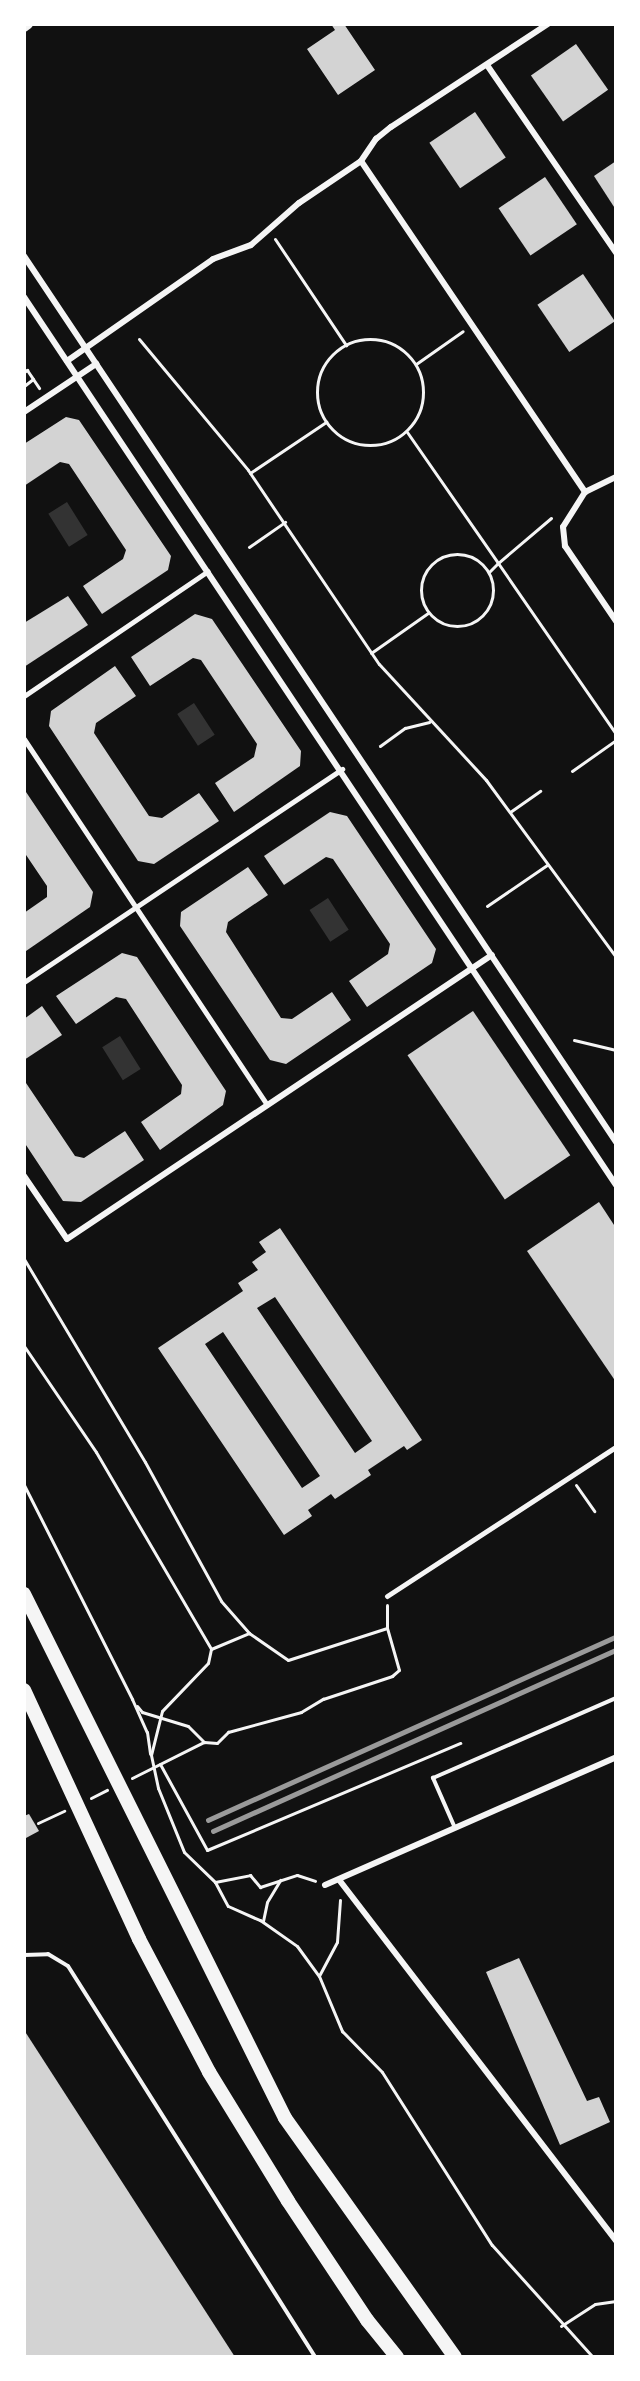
<!DOCTYPE html>
<html>
<head>
<meta charset="utf-8">
<style>
  body { margin:0 }
  #map { position:relative; width:640px; height:2381px; overflow:hidden; background:#111; font-family:"Source Sans 3",sans-serif }
  div>[style] { position:absolute }
  [style*='--x'] { left:calc(var(--x)*1px); top:calc(var(--y)*1px); width:calc(var(--w)*1px); rotate:calc(var(--a)*1deg) }
  .water>* { inset:0; background:#333; transform-origin:0 0 }
  .building>* { inset:0; background:#d3d3d3; transform-origin:0 0 }
  .path>* { height:3px; margin:-1.5px; padding:0 1.5px; transform-origin:1.5px; border-radius:1.5px; background:#f5f5f5 }
  .path>.ring { margin:-1.5px; padding:0; box-sizing:content-box; background:none; border:3px solid #f5f5f5; border-radius:50% }
  .service>* { height:4px; margin:-2px; padding:0 2px; transform-origin:2px; border-radius:2px; background:#f5f5f5 }
  .pedestrian>* { height:5px; margin:-2.5px; padding:0 2.5px; transform-origin:2.5px; border-radius:2.5px; background:#f5f5f5 }
  .minor>* { height:6px; margin:-3px; padding:0 3px; transform-origin:3px; border-radius:3px; background:#f5f5f5 }
  .secondary>* { height:10px; margin:-5px; padding:0 5px; transform-origin:5px; border-radius:5px; background:#f5f5f5 }
  .motorway>* { height:14px; margin:-7px; padding:0 7px; transform-origin:7px; border-radius:7px; background:#f5f5f5 }
  .rail>* { height:4.5px; margin:-2.25px; padding:0 2.25px; transform-origin:2.25px; border-radius:2.25px; background:#9a9a9a }
  span { translate:-50% -50%; white-space:nowrap; text-align:center; line-height:1.15; -webkit-text-stroke:4.5px #fff; paint-order:stroke }
  .frame { position:absolute; inset:0; border:26px solid #fff; pointer-events:none }
</style>
</head>
<body>
<div id="map">
  <div class="water">
    <i style="left:67px;top:502px;width:39px;height:22px;rotate:58deg"></i>
    <i style="left:194px;top:703px;width:38px;height:20px;rotate:57deg"></i>
    <i style="left:328px;top:898px;width:38px;height:22px;rotate:57deg"></i>
    <i style="left:120px;top:1036px;width:39px;height:21px;rotate:58deg"></i>
  </div>
  <div class="building">
    <i style="clip-path:polygon(331px 24px,344px 24px,375px 70px,338px 95px,307px 49px,335px 30px)"></i>
    <i style="left:576px;top:44px;width:56px;height:55px;rotate:55deg"></i>
    <i style="left:475px;top:112px;width:55px;height:55px;rotate:56deg"></i>
    <i style="clip-path:polygon(616px 161px,616px 210px,594px 176px)"></i>
    <i style="left:545px;top:177px;width:57px;height:56px;rotate:56deg"></i>
    <i style="left:583px;top:274px;width:57px;height:55px;rotate:56deg"></i>
    <i style="clip-path:polygon(66px 417px,79px 420px,171px 556px,168px 570px,102px 614px,83px 586px,123px 559px,126px 550px,69px 464px,60px 462px,24px 486px,24px 444px)"></i>
    <i style="clip-path:polygon(68px 596px,88px 625px,24px 667px,24px 623px)"></i>
    <i style="clip-path:polygon(195px 614px,212px 619px,301px 751px,300px 766px,234px 812px,215px 783px,254px 757px,257px 744px,201px 660px,193px 658px,150px 686px,131px 657px)"></i>
    <i style="clip-path:polygon(115px 666px,136px 696px,96px 723px,94px 733px,149px 816px,162px 818px,199px 793px,219px 821px,154px 864px,138px 861px,49px 726px,51px 711px)"></i>
    <i style="clip-path:polygon(24px 789px,93px 892px,90px 907px,26px 951px,24px 913px,47px 897px,47px 886px,24px 852px)"></i>
    <i style="clip-path:polygon(330px 812px,347px 816px,436px 949px,432px 963px,367px 1007px,349px 981px,388px 954px,390px 944px,333px 859px,326px 857px,284px 885px,264px 856px)"></i>
    <i style="clip-path:polygon(248px 867px,268px 895px,228px 922px,226px 932px,281px 1018px,292px 1019px,332px 992px,351px 1020px,286px 1064px,270px 1060px,180px 926px,181px 912px)"></i>
    <i style="clip-path:polygon(122px 953px,137px 957px,226px 1091px,223px 1105px,160px 1150px,141px 1122px,181px 1094px,182px 1085px,126px 999px,116px 997px,76px 1024px,56px 996px)"></i>
    <i style="clip-path:polygon(42px 1006px,62px 1035px,24px 1060px,24px 1019px)"></i>
    <i style="left:473px;top:1011px;width:174px;height:79px;rotate:56deg"></i>
    <i style="clip-path:polygon(24px 1080px,75px 1156px,84px 1158px,125px 1131px,144px 1160px,81px 1202px,63px 1201px,24px 1142px)"></i>
    <i style="clip-path:polygon(599px 1202px,616px 1228px,616px 1382px,527px 1251px)"></i>
    <i style="clip-path:polygon(evenodd,280px 1228px,422px 1440px,407px 1450px,404px 1446px,368px 1470px,371px 1475px,335px 1499px,331px 1494px,308px 1510px,312px 1516px,284px 1535px,158px 1348px,243px 1291px,238px 1283px,258px 1270px,252px 1262px,266px 1252px,259px 1242px,280px 1228px,275px 1297px,372px 1441px,355px 1453px,257px 1308px,275px 1297px,280px 1228px,223px 1332px,320px 1476px,302px 1488px,205px 1344px,223px 1332px)"></i>
    <i style="clip-path:polygon(29px 1814px,39px 1831px,26px 1838px,24px 1816px)"></i>
    <i style="clip-path:polygon(519px 1958px,587px 2101px,599px 2097px,610px 2122px,560px 2145px,486px 1972px)"></i>
    <i style="clip-path:polygon(24px 2030px,235px 2357px,24px 2357px)"></i>
  </div>
  <div class="path">
    <i style="--x:275;--y:239;--w:128;--a:56.2"></i>
    <i class="ring" style="left:317px;top:339px;width:103px;height:103px"></i>
    <i style="--x:139;--y:339;--w:170;--a:50.2"></i>
    <i style="--x:248;--y:470;--w:234;--a:56"></i>
    <i style="--x:379;--y:664;--w:158;--a:47.3"></i>
    <i style="--x:486;--y:780;--w:220;--a:53.7"></i>
    <i style="--x:416;--y:364;--w:57;--a:-35.1"></i>
    <i style="--x:24;--y:372;--w:4;--a:-34"></i>
    <i style="--x:27;--y:370;--w:11;--a:56"></i>
    <i style="--x:24;--y:386;--w:11;--a:-38"></i>
    <i style="--x:33;--y:379;--w:11;--a:56"></i>
    <i style="--x:407;--y:432;--w:160;--a:55.2"></i>
    <i style="--x:498;--y:563;--w:13;--a:135"></i>
    <i style="--x:250;--y:473;--w:92;--a:-33.9"></i>
    <i style="--x:551;--y:518;--w:70;--a:139.7"></i>
    <i style="--x:498;--y:563;--w:208;--a:55.4"></i>
    <i style="--x:249;--y:547;--w:44;--a:-34.8"></i>
    <i class="ring" style="left:421px;top:554px;width:69px;height:69px"></i>
    <i style="--x:371;--y:653;--w:70;--a:-35.1"></i>
    <i style="--x:380;--y:746;--w:31;--a:-36"></i>
    <i style="--x:405;--y:728;--w:25;--a:-14"></i>
    <i style="--x:572;--y:771;--w:54;--a:-35.2"></i>
    <i style="--x:510;--y:812;--w:37;--a:-35"></i>
    <i style="--x:487;--y:906;--w:73;--a:-34.3"></i>
    <i style="--x:574;--y:1040;--w:43;--a:13.4"></i>
    <i style="--x:24;--y:1259;--w:236;--a:59.2"></i>
    <i style="--x:145;--y:1462;--w:158;--a:61.3"></i>
    <i style="--x:221;--y:1601;--w:43;--a:48.8"></i>
    <i style="--x:24;--y:1346;--w:128;--a:55.8"></i>
    <i style="--x:96;--y:1452;--w:228;--a:59.7"></i>
    <i style="--x:211;--y:1649;--w:14;--a:102"></i>
    <i style="--x:208;--y:1663;--w:66;--a:133.8"></i>
    <i style="--x:162;--y:1711;--w:45;--a:104"></i>
    <i style="--x:151;--y:1755;--w:34;--a:78"></i>
    <i style="--x:158;--y:1788;--w:69;--a:67.9"></i>
    <i style="--x:184;--y:1852;--w:43;--a:44.1"></i>
    <i style="--x:215;--y:1882;--w:27;--a:62"></i>
    <i style="--x:228;--y:1906;--w:35;--a:24"></i>
    <i style="--x:260;--y:1920;--w:45;--a:35.1"></i>
    <i style="--x:297;--y:1946;--w:37;--a:54"></i>
    <i style="--x:24;--y:1485;--w:240;--a:63.2"></i>
    <i style="--x:132;--y:1699;--w:36;--a:66"></i>
    <i style="--x:147;--y:1732;--w:22;--a:82"></i>
    <i style="--x:576;--y:1485;--w:32;--a:55"></i>
    <i style="--x:211;--y:1649;--w:41;--a:-22.8"></i>
    <i style="--x:249;--y:1633;--w:47;--a:34.7"></i>
    <i style="--x:288;--y:1660;--w:104;--a:-17.9"></i>
    <i style="--x:137;--y:1706;--w:8;--a:50"></i>
    <i style="--x:142;--y:1712;--w:48;--a:16.9"></i>
    <i style="--x:188;--y:1726;--w:23;--a:45"></i>
    <i style="--x:160;--y:1764;--w:98;--a:61.3"></i>
    <i style="--x:207;--y:1850;--w:275;--a:-22.9"></i>
    <i style="--x:132;--y:1778;--w:80;--a:-26.6"></i>
    <i style="--x:204;--y:1742;--w:13;--a:4"></i>
    <i style="--x:217;--y:1743;--w:16;--a:-45"></i>
    <i style="--x:228;--y:1732;--w:76;--a:-15.3"></i>
    <i style="--x:301;--y:1712;--w:26;--a:-31"></i>
    <i style="--x:323;--y:1699;--w:73;--a:-18.4"></i>
    <i style="--x:392;--y:1676;--w:9;--a:-41"></i>
    <i style="--x:399;--y:1670;--w:44;--a:-105.9"></i>
    <i style="--x:387;--y:1628;--w:23;--a:-90"></i>
    <i style="--x:91;--y:1798;--w:18;--a:-27"></i>
    <i style="--x:38;--y:1823;--w:29;--a:-25"></i>
    <i style="--x:215;--y:1882;--w:36;--a:-11"></i>
    <i style="--x:250;--y:1875;--w:16;--a:50"></i>
    <i style="--x:260;--y:1887;--w:39;--a:-18"></i>
    <i style="--x:297;--y:1875;--w:19;--a:18"></i>
    <i style="--x:340;--y:1900;--w:42;--a:94.1"></i>
    <i style="--x:337;--y:1942;--w:38;--a:118"></i>
    <i style="--x:319;--y:1976;--w:60;--a:67.3"></i>
    <i style="--x:342;--y:2031;--w:57;--a:45.7"></i>
    <i style="--x:382;--y:2072;--w:205;--a:57.6"></i>
    <i style="--x:492;--y:2245;--w:151;--a:48"></i>
    <i style="--x:263;--y:1921;--w:19;--a:-78"></i>
    <i style="--x:267;--y:1902;--w:26;--a:-59"></i>
    <i style="--x:561;--y:2326;--w:40;--a:-32.9"></i>
    <i style="--x:595;--y:2304;--w:21;--a:-8"></i>
  </div>
  <div class="service">
    <i style="--x:455;--y:1828;--w:55;--a:-113.7"></i>
    <i style="--x:433;--y:1778;--w:200;--a:-23.6"></i>
    <i style="--x:24;--y:1955;--w:24;--a:-2"></i>
    <i style="--x:48;--y:1954;--w:23;--a:31"></i>
    <i style="--x:68;--y:1966;--w:462;--a:57.7"></i>
  </div>
  <div class="pedestrian">
    <i style="--x:24;--y:696;--w:222;--a:-34.2"></i>
    <i style="--x:24;--y:739;--w:439;--a:56.4"></i>
    <i style="--x:24;--y:982;--w:383;--a:-33.8"></i>
    <i style="--x:387;--y:1596;--w:273;--a:-33.1"></i>
  </div>
  <div class="minor">
    <i style="--x:487;--y:65;--w:228;--a:55.5"></i>
    <i style="--x:361;--y:161;--w:400;--a:55.9"></i>
    <i style="--x:585;--y:492;--w:41;--a:122.2"></i>
    <i style="--x:563;--y:527;--w:19;--a:84"></i>
    <i style="--x:565;--y:546;--w:91;--a:55.8"></i>
    <i style="--x:24;--y:256;--w:1066;--a:56.25"></i>
    <i style="--x:24;--y:297;--w:1067;--a:56.31"></i>
    <i style="--x:67;--y:361;--w:178;--a:-34.9"></i>
    <i style="--x:213;--y:259;--w:40;--a:-20.2"></i>
    <i style="--x:251;--y:245;--w:64;--a:-41.2"></i>
    <i style="--x:299;--y:203;--w:75;--a:-34.1"></i>
    <i style="--x:361;--y:161;--w:27;--a:-56"></i>
    <i style="--x:376;--y:139;--w:19;--a:-39"></i>
    <i style="--x:391;--y:127;--w:188;--a:-33.3"></i>
    <i style="--x:24;--y:412;--w:87;--a:-33.7"></i>
    <i style="--x:585;--y:492;--w:34;--a:-26"></i>
    <i style="--x:24;--y:1176;--w:76;--a:55.7"></i>
    <i style="--x:67;--y:1239;--w:511;--a:-33.75"></i>
    <i style="--x:340;--y:1881;--w:454;--a:52.5"></i>
    <i style="--x:325;--y:1885;--w:318;--a:-23.7"></i>
  </div>
  <div class="secondary">
    <i style="--x:24;--y:27;--w:5;--a:-37"></i>
  </div>
  <div class="motorway">
    <i style="--x:24;--y:1594;--w:585;--a:63.52"></i>
    <i style="--x:285;--y:2118;--w:293;--a:54.6"></i>
    <i style="--x:24;--y:1690;--w:274;--a:65.2"></i>
    <i style="--x:139;--y:1939;--w:150;--a:62.2"></i>
    <i style="--x:209;--y:2072;--w:151;--a:58.5"></i>
    <i style="--x:288;--y:2201;--w:143;--a:56.4"></i>
    <i style="--x:367;--y:2320;--w:48;--a:51"></i>
  </div>
  <div class="rail">
    <i style="--x:208;--y:1820;--w:447;--a:-24.2"></i>
    <i style="--x:213;--y:1831;--w:442;--a:-24.2"></i>
  </div>
  <div class="frame"></div>
</div>
</body>
</html>
